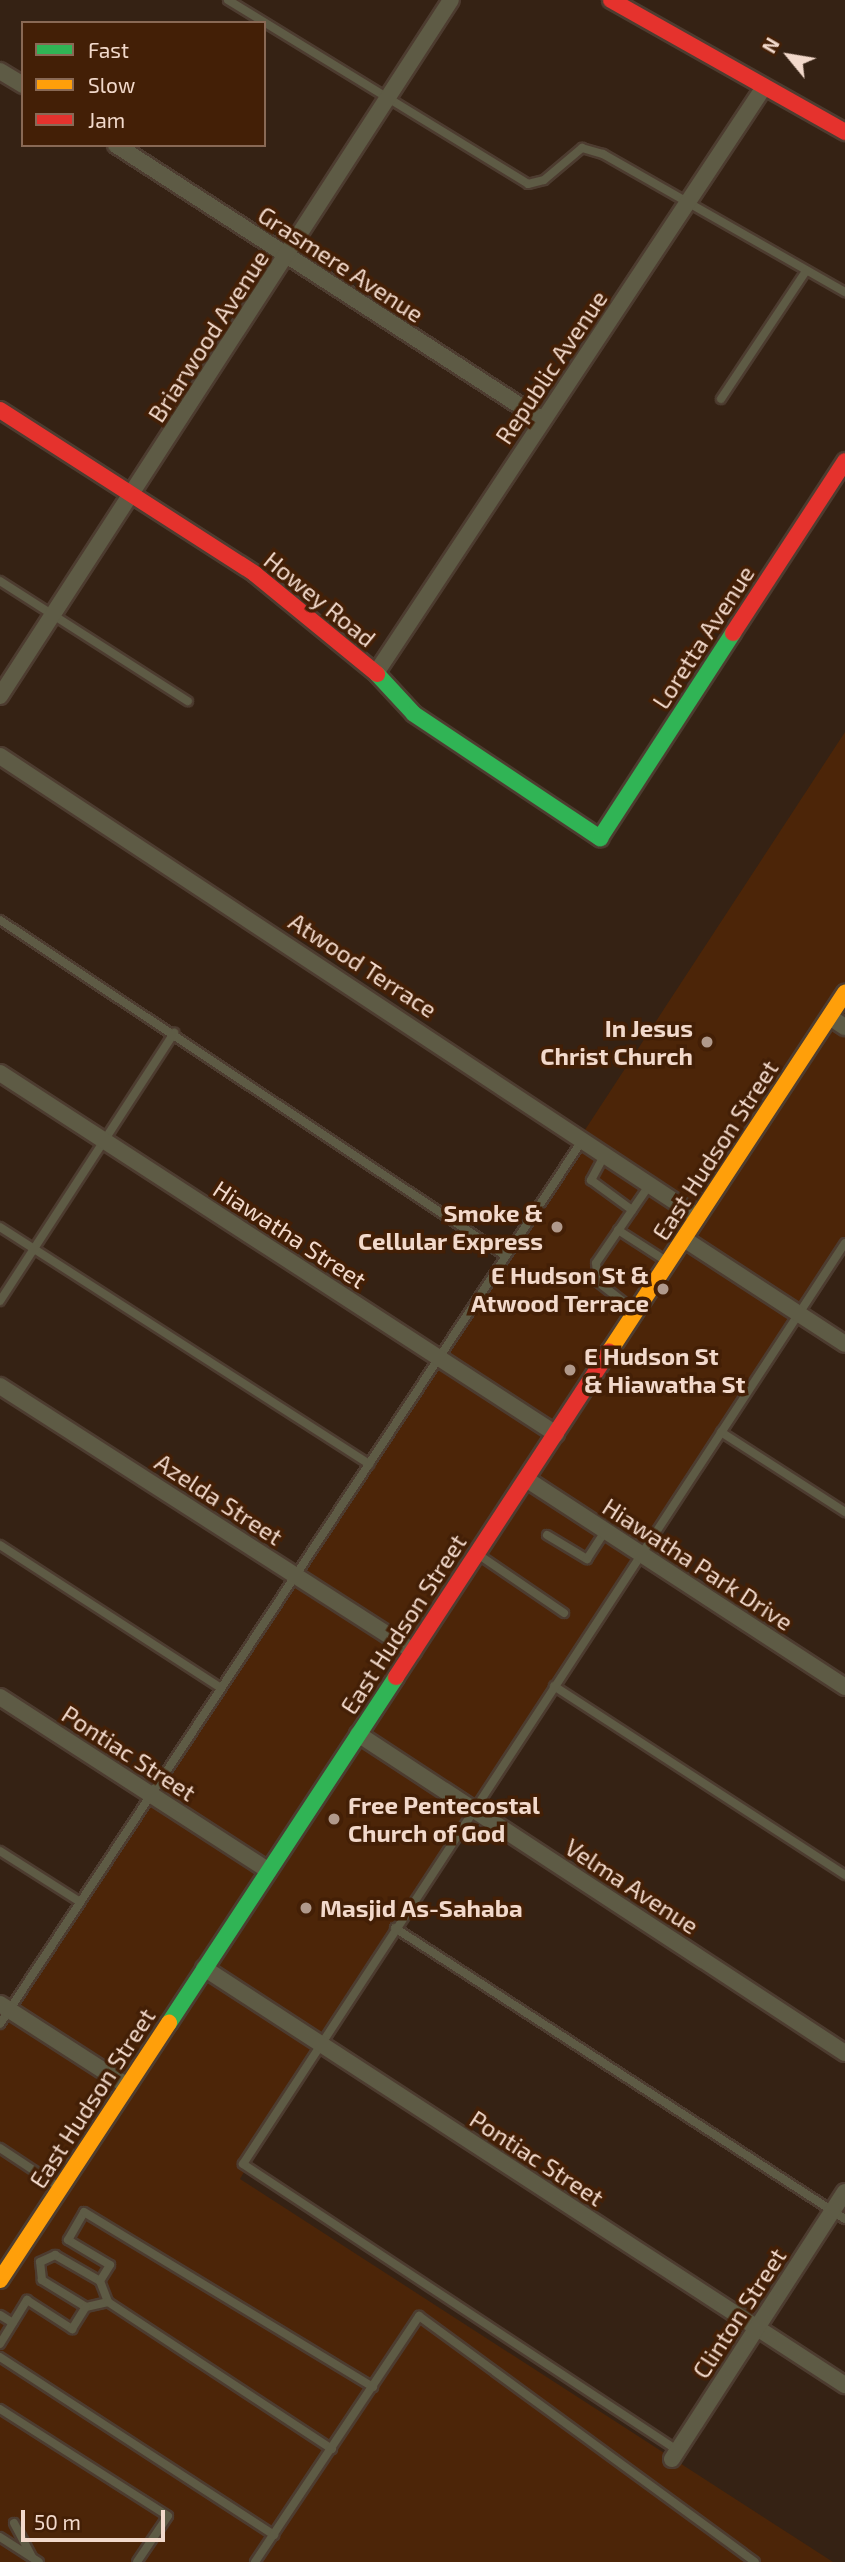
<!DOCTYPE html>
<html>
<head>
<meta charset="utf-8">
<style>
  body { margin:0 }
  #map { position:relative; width:845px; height:2562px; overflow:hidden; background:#352214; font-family:"Exo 2",sans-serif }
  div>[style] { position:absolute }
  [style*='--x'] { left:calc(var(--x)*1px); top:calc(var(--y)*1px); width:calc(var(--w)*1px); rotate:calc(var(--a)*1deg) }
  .built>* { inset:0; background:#4c2508 }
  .roads { filter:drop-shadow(2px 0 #4d3c30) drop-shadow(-2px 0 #4d3c30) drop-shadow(0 2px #4d3c30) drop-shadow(0 -2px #4d3c30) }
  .lane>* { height:8px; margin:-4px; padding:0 4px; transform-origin:4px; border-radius:4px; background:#5e5b45 }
  .street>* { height:16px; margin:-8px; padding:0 8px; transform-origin:8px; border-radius:8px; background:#5e5b45 }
  .fast>* { height:16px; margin:-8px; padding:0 8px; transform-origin:8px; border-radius:8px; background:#30b455 }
  .slow>* { height:16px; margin:-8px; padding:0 8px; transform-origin:8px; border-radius:8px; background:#ff9f0a }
  .jam>* { height:16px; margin:-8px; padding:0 8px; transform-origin:8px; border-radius:8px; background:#e5322d }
  .dots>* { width:19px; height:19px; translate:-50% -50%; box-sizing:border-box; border:4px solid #431f06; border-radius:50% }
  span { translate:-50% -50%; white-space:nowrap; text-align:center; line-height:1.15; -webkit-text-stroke:7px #431f06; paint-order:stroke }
  .street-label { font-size:24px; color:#f2d9cb }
  .poi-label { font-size:24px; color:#f2d9cb; font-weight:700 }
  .right { translate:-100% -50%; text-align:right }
  .left { translate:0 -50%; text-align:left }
  .legend { position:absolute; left:21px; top:21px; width:245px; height:126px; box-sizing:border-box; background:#431f06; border:2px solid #896955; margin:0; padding:9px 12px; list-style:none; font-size:21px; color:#f2d9cb }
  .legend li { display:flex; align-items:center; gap:14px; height:35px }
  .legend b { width:35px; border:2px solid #896955 }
  .north { position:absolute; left:754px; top:21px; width:70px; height:70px; -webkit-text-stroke:5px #431f06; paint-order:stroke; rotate:300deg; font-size:19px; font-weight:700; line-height:28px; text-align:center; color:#f2d9cb }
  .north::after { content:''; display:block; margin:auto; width:24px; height:32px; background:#f2d9cb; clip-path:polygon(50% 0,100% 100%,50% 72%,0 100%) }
  .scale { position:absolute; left:21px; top:2510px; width:144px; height:32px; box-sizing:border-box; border:4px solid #f2d9cb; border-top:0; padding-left:9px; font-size:21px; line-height:24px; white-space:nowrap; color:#f2d9cb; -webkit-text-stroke:5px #431f06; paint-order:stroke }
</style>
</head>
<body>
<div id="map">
  <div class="built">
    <i style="clip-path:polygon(845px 732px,845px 1245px,319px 2045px,240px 2179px,833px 2562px,0 2562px,0 2011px,149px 1797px)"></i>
  </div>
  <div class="roads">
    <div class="lane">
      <i style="--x:228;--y:0;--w:352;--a:31.5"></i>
      <i style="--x:528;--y:184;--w:16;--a:-14"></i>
      <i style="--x:544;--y:180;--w:50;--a:-40.1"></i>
      <i style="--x:582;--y:148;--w:22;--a:16"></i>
      <i style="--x:603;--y:154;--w:279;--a:29.7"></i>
      <i style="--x:721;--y:399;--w:154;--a:-56.4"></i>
      <i style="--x:0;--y:581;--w:223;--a:32.6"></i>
      <i style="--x:0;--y:920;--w:607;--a:33.59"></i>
      <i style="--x:605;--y:1154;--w:30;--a:118"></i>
      <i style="--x:591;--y:1180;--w:51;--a:36.2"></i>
      <i style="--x:0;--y:1227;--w:439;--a:32.7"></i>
      <i style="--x:618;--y:1230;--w:57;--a:32.9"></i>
      <i style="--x:0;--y:1301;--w:320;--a:-57"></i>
      <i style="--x:635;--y:1311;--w:47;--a:-141.9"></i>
      <i style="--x:598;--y:1282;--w:19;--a:-96"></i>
      <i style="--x:596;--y:1263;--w:96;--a:-55.6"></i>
      <i style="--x:721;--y:1432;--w:148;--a:32.8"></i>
      <i style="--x:547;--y:1535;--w:47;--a:31"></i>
      <i style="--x:587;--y:1559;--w:33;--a:-57"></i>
      <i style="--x:0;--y:1545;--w:263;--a:32.9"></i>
      <i style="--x:479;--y:1555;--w:103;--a:34.3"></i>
      <i style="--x:554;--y:1686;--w:347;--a:33"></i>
      <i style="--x:0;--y:1851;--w:95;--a:32.5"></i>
      <i style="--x:395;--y:1928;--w:536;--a:32.89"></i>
      <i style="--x:0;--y:2024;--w:1060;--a:-56.62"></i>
      <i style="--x:0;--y:2148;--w:71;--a:33.5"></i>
      <i style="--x:55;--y:2255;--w:52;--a:30"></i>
      <i style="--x:100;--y:2281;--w:22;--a:69"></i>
      <i style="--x:108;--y:2302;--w:23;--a:167"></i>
      <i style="--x:86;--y:2307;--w:52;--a:-148.5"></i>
      <i style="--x:42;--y:2280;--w:18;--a:-96"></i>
      <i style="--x:40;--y:2262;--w:17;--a:-25"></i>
      <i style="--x:100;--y:2281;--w:19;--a:-58"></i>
      <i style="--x:110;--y:2265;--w:49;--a:-149.2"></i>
      <i style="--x:68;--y:2240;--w:32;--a:-60"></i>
      <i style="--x:84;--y:2212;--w:338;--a:31.2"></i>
      <i style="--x:108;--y:2302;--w:268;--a:33.3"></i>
      <i style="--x:0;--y:2315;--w:15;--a:32"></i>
      <i style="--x:0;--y:2344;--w:52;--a:-58.5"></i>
      <i style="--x:27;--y:2300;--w:54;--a:32.8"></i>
      <i style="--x:72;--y:2329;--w:26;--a:-58"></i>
      <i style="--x:0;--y:2357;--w:327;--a:33"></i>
      <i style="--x:0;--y:2409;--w:199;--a:32.5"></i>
      <i style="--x:168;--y:2516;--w:55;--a:124"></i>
      <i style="--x:677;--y:2450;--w:520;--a:-146.62"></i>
      <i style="--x:243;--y:2164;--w:1100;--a:-56.83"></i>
      <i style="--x:14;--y:2523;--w:38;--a:62"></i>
      <i style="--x:0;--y:2537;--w:46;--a:32.7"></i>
      <i style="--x:255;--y:2562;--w:296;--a:-56.3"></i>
      <i style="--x:419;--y:2316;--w:416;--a:36.2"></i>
    </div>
    <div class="street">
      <i style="--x:0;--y:71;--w:27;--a:31"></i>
      <i style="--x:116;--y:145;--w:507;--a:32.84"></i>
      <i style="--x:376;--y:673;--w:703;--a:-56.49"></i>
      <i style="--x:0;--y:696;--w:829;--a:-57.06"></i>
      <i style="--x:0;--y:756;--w:836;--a:33.44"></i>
      <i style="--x:830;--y:1017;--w:18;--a:34"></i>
      <i style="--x:0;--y:1073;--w:663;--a:32.99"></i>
      <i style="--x:684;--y:1239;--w:192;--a:33.1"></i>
      <i style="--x:0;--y:1386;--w:491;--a:32.7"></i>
      <i style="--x:526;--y:1479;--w:381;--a:33.1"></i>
      <i style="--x:0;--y:1697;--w:320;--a:32.9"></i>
      <i style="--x:358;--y:1734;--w:582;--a:33.23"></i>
      <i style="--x:204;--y:1968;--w:765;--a:33.05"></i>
      <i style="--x:0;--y:2004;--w:151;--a:32.8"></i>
      <i style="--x:672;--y:2459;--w:318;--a:-57.1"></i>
    </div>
    <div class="fast">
      <i style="--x:377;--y:674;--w:54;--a:47.2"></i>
      <i style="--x:414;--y:714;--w:224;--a:33.7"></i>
      <i style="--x:600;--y:838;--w:244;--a:-57"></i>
      <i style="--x:169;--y:2023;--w:414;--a:-56.7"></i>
    </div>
    <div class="slow">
      <i style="--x:609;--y:1352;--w:430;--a:-56.7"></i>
      <i style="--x:0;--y:2280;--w:308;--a:-56.7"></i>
    </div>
    <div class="jam">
      <i style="--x:611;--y:0;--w:269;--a:29.4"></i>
      <i style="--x:0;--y:410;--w:303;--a:32.7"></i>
      <i style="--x:255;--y:574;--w:158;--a:39.3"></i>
      <i style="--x:733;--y:633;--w:205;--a:-56.9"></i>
      <i style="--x:396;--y:1677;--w:389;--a:-56.8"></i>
    </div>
  </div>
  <div class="dots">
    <i style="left:707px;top:1042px;background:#b0998b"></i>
    <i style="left:557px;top:1227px;background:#b0998b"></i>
    <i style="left:663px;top:1289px;background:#b0998b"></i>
    <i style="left:570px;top:1370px;background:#b0998b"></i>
    <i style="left:334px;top:1819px;background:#b0998b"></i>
    <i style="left:306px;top:1908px;background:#b0998b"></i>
  </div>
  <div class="street-label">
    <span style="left:341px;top:264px;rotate:33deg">Grasmere Avenue</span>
    <span style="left:208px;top:336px;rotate:-57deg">Briarwood Avenue</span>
    <span style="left:551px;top:367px;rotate:-56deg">Republic Avenue</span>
    <span style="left:320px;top:599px;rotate:39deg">Howey Road</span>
    <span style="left:703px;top:637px;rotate:-57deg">Loretta Avenue</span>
    <span style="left:363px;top:965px;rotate:33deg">Atwood Terrace</span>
    <span style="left:715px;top:1150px;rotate:-57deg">East Hudson Street</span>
    <span style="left:290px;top:1234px;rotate:33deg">Hiawatha Street</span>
    <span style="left:219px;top:1499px;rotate:33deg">Azelda Street</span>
    <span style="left:698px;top:1564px;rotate:33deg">Hiawatha Park Drive</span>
    <span style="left:403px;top:1624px;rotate:-57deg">East Hudson Street</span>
    <span style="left:129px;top:1753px;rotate:33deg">Pontiac Street</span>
    <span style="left:632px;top:1886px;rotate:33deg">Velma Avenue</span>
    <span style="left:92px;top:2098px;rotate:-57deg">East Hudson Street</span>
    <span style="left:537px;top:2158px;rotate:33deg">Pontiac Street</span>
    <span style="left:739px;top:2313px;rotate:-57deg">Clinton Street</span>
  </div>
  <div class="poi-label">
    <span class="right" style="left:693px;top:1042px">In Jesus<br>Christ Church</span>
    <span class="right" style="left:543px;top:1227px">Smoke &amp;<br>Cellular Express</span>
    <span class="right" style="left:649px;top:1289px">E Hudson St &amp;<br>Atwood Terrace</span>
    <span class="left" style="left:584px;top:1370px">E Hudson St<br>&amp; Hiawatha St</span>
    <span class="left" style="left:348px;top:1819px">Free Pentecostal<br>Church of God</span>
    <span class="left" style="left:320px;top:1908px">Masjid As-Sahaba</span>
  </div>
  <ul class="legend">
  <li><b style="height:9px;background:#30b455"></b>Fast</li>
  <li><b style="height:9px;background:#ff9f0a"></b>Slow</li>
  <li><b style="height:9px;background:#e5322d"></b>Jam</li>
  </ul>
  <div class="north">N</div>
  <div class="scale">50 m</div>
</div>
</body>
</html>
